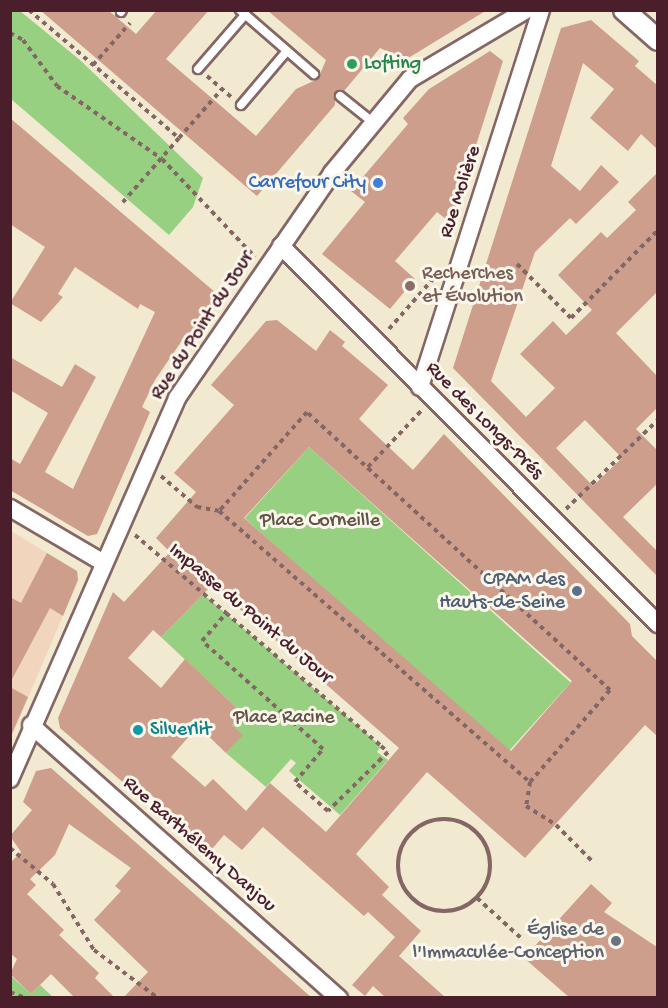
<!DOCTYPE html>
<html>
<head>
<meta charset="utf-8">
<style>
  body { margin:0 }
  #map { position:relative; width:668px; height:1008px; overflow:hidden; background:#f1e9d0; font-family:"Gochi Hand",sans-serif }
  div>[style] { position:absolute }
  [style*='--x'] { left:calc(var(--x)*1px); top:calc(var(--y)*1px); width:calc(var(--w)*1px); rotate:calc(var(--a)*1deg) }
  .built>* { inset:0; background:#f1d5bd }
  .green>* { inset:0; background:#98d082; transform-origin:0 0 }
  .building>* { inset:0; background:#ce9e8c }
  .path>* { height:4px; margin-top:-2px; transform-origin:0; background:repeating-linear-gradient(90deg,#846665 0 4.5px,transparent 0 9px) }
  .path>.ring { margin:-2px; padding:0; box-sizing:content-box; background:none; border:4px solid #846665; border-radius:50% }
  .roads { filter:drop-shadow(2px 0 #846665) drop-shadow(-2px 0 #846665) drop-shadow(0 2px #846665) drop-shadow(0 -2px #846665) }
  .service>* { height:8px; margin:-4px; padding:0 4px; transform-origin:4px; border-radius:4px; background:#fff }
  .minor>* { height:16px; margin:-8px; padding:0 8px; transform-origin:8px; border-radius:8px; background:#fff }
  .tertiary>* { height:20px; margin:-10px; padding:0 10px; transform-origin:10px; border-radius:10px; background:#fff }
  .dots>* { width:16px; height:16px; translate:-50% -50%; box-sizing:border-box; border:3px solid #fbf7ec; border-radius:50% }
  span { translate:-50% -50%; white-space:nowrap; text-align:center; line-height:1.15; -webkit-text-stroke:6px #fbf7ec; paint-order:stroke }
  .leisure-label { font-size:20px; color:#27864d }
  .left { translate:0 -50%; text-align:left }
  .shop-label { font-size:20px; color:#366cbe }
  .right { translate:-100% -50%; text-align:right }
  .street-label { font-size:20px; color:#4a1f2b }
  .education-label { font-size:20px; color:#785e54 }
  .park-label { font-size:20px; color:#615445 }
  .service-label { font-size:20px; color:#4e5e75 }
  .culture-label { font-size:20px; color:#0d838f }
  .worship-label { font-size:20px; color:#5b616d }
  .frame { position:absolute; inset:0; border:12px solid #4a1f2b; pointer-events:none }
</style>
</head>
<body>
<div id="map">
  <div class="built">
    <i style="clip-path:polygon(11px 531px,77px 571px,78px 580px,11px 738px)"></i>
  </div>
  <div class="green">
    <i style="clip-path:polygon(11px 10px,20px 11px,80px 60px,203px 178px,193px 207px,169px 235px,11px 99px)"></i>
    <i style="left:309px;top:447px;width:352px;height:96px;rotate:42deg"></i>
    <i style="clip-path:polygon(203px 594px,381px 746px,377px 752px,388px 760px,340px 815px,289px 771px,296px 763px,291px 759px,266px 787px,226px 753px,242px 735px,232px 725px,242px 713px,161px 637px)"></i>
    <i style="clip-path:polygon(10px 975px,31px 994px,40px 985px,53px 997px,11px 997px)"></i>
  </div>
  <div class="building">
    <i style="clip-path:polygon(40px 10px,108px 10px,136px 34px,157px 10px,209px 10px,166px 59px,256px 136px,296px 89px,318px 79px,326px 60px,267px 10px,487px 10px,405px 60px,380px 48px,344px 91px,335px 92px,335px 105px,257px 196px)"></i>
    <i style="clip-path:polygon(evenodd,591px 20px,639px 61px,635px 66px,657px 85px,657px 149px,641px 134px,628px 151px,590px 118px,614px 89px,583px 63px,551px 166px,580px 191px,601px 165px,619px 182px,576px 224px,570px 218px,535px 252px,491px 381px,526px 417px,555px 388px,520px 354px,553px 321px,566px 335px,592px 310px,558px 275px,601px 232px,607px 238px,636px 210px,628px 202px,657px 173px,657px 292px,616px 333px,657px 376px,657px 408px,636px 429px,657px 450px,657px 484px,623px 517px,657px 551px,657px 576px,453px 368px,561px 28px,591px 20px,585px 420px,622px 458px,593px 486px,556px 448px,585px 420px)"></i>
    <i style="clip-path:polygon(490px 51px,503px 61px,451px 223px,437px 212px,395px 261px,415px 279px,390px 309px,322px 254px,365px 202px,351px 191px,408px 124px,403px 118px,429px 89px)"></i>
    <i style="clip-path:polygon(10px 118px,222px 298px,190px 344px,183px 339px,155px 380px,142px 407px,150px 412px,136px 445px,97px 534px,88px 536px,10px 490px,10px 458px,20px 464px,48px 413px,10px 390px,10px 357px,62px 387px,75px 364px,96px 377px,45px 472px,73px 489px,155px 312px,140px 304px,138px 309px,75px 267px,58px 294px,63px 297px,41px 322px,10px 303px,45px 247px,10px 224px)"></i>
    <i style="clip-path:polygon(evenodd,277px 320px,316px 351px,330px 330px,345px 342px,342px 346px,388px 385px,359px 419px,413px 470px,444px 434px,630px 624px,632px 636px,657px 661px,657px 736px,645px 725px,525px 858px,427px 772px,356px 854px,389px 887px,382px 895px,421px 931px,399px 956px,446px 998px,386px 998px,373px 986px,365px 996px,352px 985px,395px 937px,368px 912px,364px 916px,263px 827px,242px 850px,224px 835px,206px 856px,150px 807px,156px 799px,131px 777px,125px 784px,60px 728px,58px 718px,113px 592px,124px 602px,170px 552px,156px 538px,196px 492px,174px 473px,234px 405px,211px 385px,266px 321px,277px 320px,309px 447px,572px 681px,511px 751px,244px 518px,309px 447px,277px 320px,212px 585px,399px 748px,326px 832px,270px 783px,246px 811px,213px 779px,205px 787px,171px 757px,198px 726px,226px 753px,243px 735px,232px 725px,242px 713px,185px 659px,161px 688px,128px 658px,153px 630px,161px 637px,212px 585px)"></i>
    <i style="clip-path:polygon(47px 553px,77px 571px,78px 580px,63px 616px,50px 608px,10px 683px,10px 597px,21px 603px)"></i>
    <i style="clip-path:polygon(10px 687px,28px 697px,10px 738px)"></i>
    <i style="clip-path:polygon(51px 768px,240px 934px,312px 998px,123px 998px,148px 972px,94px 920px,121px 891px,115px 886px,131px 868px,69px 824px,55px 855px,30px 879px,36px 885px,27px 894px,64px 930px,59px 935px,99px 973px,95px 978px,115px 998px,75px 998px,51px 974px,31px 994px,10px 974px,17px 959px,10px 953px,10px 863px,21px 852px,10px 836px,32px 810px,23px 802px,36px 771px)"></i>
    <i style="clip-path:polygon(591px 884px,612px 903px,604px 912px,657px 947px,657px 998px,570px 998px,524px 958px)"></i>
  </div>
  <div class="path">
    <i style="--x:29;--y:10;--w:197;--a:40.5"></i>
    <i style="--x:179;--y:138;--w:86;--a:131.2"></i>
    <i style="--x:10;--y:33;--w:15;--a:28"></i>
    <i style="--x:23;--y:40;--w:57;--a:53.5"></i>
    <i style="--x:57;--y:86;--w:128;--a:34.8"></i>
    <i style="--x:162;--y:159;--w:135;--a:46.5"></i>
    <i style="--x:93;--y:65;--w:56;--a:-48.6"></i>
    <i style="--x:207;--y:76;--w:32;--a:41"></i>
    <i style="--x:179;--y:138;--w:65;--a:-48.7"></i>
    <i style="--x:517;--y:264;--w:76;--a:45"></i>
    <i style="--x:571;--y:318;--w:124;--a:-45.3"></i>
    <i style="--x:389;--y:329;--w:77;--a:-48.7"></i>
    <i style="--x:368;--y:467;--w:77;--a:-46.6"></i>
    <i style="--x:161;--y:476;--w:48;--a:40.7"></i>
    <i style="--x:197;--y:507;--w:22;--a:10"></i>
    <i style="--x:219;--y:511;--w:413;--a:41.1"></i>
    <i style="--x:530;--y:782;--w:122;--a:-49"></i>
    <i style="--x:610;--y:690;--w:411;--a:-137.5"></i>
    <i style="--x:307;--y:412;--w:132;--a:131.6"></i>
    <i style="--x:566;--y:509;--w:128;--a:-44.1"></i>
    <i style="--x:135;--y:535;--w:120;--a:40.6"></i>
    <i style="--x:226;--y:613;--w:204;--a:40.6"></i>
    <i style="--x:381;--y:746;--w:9;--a:41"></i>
    <i style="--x:388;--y:752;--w:84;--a:135.5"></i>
    <i style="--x:328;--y:811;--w:44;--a:-138.7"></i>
    <i style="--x:295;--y:782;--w:43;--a:-49.7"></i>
    <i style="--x:323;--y:749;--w:162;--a:-138.2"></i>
    <i style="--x:202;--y:641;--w:37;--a:-49"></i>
    <i style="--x:530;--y:782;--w:24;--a:99"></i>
    <i style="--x:526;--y:806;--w:36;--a:32"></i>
    <i style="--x:556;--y:825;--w:51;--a:45"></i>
    <i class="ring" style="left:398px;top:819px;width:88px;height:88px"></i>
    <i style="--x:10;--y:848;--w:56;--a:39.9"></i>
    <i style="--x:53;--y:884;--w:78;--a:58.2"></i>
    <i style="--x:94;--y:950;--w:80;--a:36.9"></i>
    <i style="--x:477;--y:898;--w:61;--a:42.3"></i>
    <i style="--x:10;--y:992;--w:17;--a:21"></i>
  </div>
  <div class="roads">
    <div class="service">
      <i style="--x:240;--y:10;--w:98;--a:40.9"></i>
      <i style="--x:121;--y:12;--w:2;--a:-63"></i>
      <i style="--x:198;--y:69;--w:72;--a:-49"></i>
      <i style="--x:340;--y:96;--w:43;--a:38.5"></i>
      <i style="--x:241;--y:105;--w:71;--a:-49.6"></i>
    </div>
    <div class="minor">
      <i style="--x:281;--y:246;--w:534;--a:45.08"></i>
      <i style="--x:420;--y:387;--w:396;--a:-72.2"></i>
      <i style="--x:10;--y:508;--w:107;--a:30.4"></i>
      <i style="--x:31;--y:725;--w:412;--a:41.6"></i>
      <i style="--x:10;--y:779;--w:416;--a:-66.3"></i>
      <i style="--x:177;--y:398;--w:273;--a:-55.4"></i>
      <i style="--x:332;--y:173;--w:122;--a:-50.3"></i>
      <i style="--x:410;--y:79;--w:135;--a:-30.7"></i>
    </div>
    <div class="tertiary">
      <i style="--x:624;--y:10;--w:45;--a:41.4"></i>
    </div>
  </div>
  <div class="dots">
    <i style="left:352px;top:64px;background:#2e9e5b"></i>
    <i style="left:378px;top:183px;background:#3f7fe0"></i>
    <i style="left:410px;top:286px;background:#8d6e63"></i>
    <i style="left:577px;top:591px;background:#5c6f8a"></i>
    <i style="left:138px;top:730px;background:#0f9aa8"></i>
    <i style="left:616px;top:941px;background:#6b7280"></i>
  </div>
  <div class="leisure-label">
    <span class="left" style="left:364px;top:64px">Lofting</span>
  </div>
  <div class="shop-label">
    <span class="right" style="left:366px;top:183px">Carrefour City</span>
  </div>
  <div class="street-label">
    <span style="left:461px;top:192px;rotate:-72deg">Rue Molière</span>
    <span style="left:203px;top:326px;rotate:-57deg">Rue du Point du Jour</span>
    <span style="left:484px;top:421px;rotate:45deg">Rue des Longs-Prés</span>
    <span style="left:250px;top:614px;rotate:40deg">Impasse du Point du Jour</span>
    <span style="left:199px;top:845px;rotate:41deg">Rue Barthélemy Danjou</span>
  </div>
  <div class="education-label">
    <span class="left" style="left:422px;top:286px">Recherches<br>et Évolution</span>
  </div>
  <div class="park-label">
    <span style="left:320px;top:521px">Place Corneille</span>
    <span style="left:284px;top:718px">Place Racine</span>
  </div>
  <div class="service-label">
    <span class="right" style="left:565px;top:592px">CPAM des<br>Hauts-de-Seine</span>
  </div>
  <div class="culture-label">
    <span class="left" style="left:150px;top:730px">Silverlit</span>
  </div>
  <div class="worship-label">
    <span class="right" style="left:604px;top:942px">Église de<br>l'Immaculée-Conception</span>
  </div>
  <div class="frame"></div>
</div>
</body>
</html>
